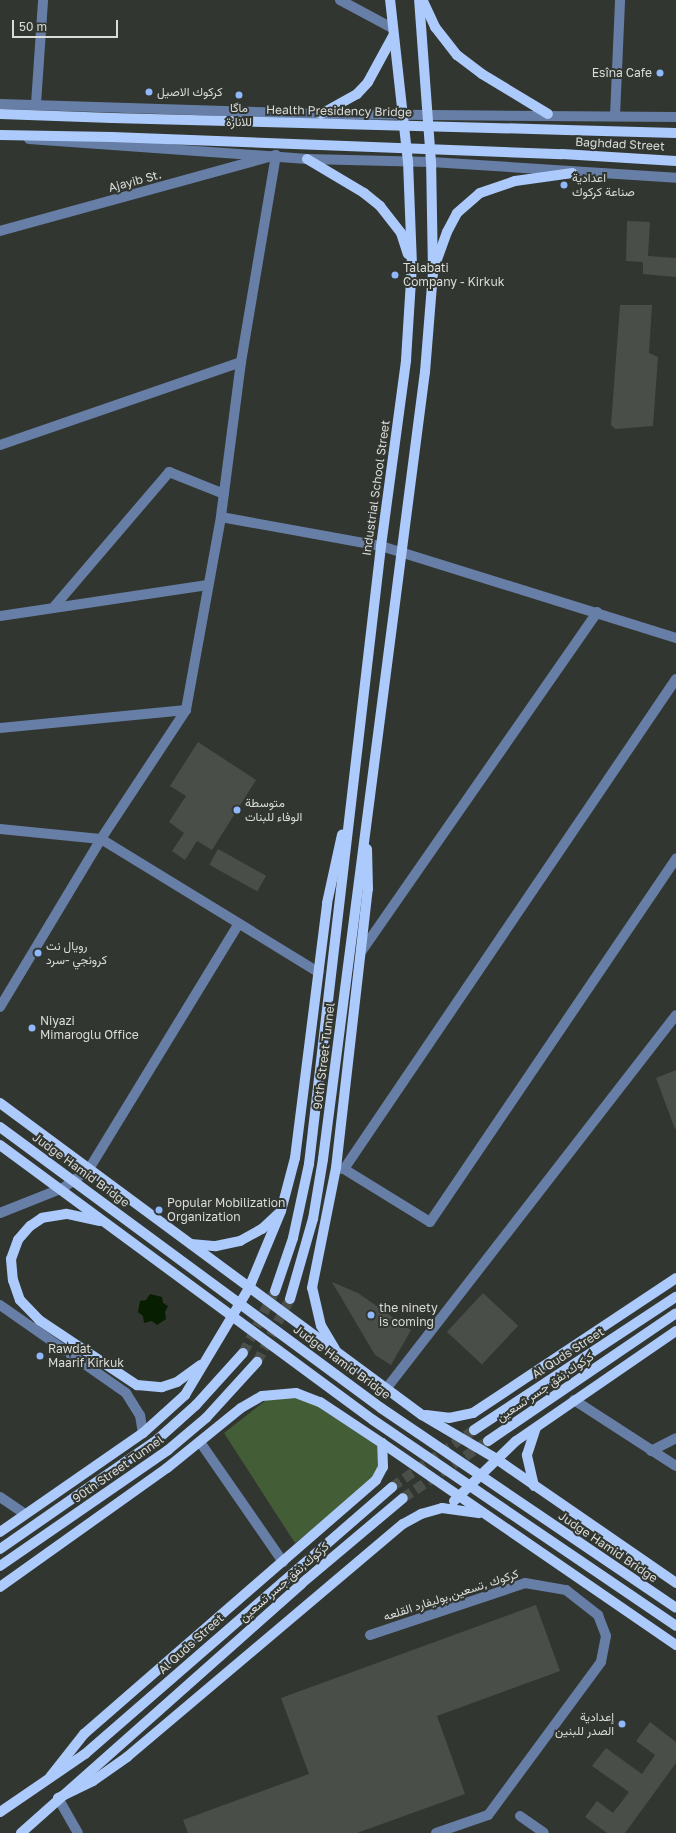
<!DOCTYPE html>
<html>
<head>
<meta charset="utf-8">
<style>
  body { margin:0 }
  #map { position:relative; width:676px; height:1833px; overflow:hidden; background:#323630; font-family:"Golos Text",Vazirmatn,sans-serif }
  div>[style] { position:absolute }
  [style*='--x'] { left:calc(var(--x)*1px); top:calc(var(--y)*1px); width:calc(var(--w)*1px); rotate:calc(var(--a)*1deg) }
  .green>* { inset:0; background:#435e36 }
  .water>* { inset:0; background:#071f00 }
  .building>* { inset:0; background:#4a4e48; transform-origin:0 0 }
  .major-tunnel>* { height:10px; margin-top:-5px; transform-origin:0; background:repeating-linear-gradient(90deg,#4b4f49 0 10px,transparent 0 15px) }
  .minor>* { height:10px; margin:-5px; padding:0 5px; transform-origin:5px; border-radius:5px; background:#677fa7 }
  .major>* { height:10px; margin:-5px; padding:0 5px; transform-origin:5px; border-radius:5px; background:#accafb }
  .major-bridge>* { height:10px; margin:-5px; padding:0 5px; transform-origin:5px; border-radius:5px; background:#accafb }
  .dots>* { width:11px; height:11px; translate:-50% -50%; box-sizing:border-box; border:2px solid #323630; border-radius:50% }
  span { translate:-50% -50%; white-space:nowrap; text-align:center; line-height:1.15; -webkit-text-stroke:4px #323630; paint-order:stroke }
  .poi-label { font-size:12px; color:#dadcd9 }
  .right { translate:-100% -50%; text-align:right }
  .left { translate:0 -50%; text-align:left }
  .street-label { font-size:12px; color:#dadcd9 }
  .scale { position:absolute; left:12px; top:20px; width:106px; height:18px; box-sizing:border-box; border:2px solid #dadcd9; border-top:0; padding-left:5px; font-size:12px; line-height:14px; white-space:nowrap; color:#dadcd9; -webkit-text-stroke:3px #323630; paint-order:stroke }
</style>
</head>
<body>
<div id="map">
  <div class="green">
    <i style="clip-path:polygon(274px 1394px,320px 1402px,382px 1443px,375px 1481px,295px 1543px,224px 1433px)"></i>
  </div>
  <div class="water">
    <i style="clip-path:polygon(150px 1294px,162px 1297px,163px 1303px,168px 1306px,165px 1312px,166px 1319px,157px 1325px,152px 1321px,144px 1323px,143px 1316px,138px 1312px,140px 1301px,146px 1300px)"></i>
  </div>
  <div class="building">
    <i style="clip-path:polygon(627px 221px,650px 222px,648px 256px,676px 258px,676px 277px,643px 274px,643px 262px,626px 261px)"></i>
    <i style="clip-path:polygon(620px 305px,652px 305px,649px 353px,658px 357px,653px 426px,615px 429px,611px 425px)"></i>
    <i style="clip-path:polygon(198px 742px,256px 780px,212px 850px,197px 841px,185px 860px,172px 851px,184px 833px,169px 822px,186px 796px,170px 786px)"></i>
    <i style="left:218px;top:849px;width:55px;height:18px;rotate:29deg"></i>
    <i style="clip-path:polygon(676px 1070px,676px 1129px,675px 1129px,656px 1078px)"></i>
    <i style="clip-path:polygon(332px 1282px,358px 1293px,411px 1330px,391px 1365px,375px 1355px)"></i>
    <i style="left:483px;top:1293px;width:48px;height:53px;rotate:43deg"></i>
    <i style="clip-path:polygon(536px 1605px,560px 1671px,437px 1716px,465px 1794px,357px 1833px,188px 1833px,183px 1820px,309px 1774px,281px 1698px)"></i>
    <i style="clip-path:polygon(650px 1722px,676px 1742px,676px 1763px,625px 1833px,607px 1833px,585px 1817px,597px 1801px,613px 1813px,629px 1792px,592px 1766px,606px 1748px,642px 1774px,655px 1755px,636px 1741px)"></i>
  </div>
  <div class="major-tunnel">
    <i style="--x:243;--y:1353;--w:70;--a:-62.7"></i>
    <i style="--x:257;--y:1362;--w:71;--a:-62.4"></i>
    <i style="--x:392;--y:1487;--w:100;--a:-34.8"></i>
    <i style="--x:403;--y:1498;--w:102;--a:-33.8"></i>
  </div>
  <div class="minor">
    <i style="--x:340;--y:0;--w:59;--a:28.3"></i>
    <i style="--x:0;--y:104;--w:321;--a:1.8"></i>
    <i style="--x:321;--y:114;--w:355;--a:0.5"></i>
    <i style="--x:36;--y:104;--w:104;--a:-86.1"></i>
    <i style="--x:615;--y:116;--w:116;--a:-87.5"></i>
    <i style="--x:29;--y:139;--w:279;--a:4.1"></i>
    <i style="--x:307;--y:159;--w:124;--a:1.4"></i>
    <i style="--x:431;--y:162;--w:246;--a:3.7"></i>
    <i style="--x:0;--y:231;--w:286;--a:-15.4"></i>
    <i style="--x:276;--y:155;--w:210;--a:99.6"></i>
    <i style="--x:241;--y:362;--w:156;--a:97.4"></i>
    <i style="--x:221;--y:517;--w:196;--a:100.3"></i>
    <i style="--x:186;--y:710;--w:154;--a:123.4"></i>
    <i style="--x:101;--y:839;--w:196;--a:121"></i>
    <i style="--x:0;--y:445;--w:255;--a:-19"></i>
    <i style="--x:221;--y:517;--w:163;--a:10.3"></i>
    <i style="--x:381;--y:546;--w:309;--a:17.3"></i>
    <i style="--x:53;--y:608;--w:179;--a:-49.5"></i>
    <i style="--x:169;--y:472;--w:59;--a:21.8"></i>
    <i style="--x:0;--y:616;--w:210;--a:-8.5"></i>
    <i style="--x:0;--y:728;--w:187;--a:-5.5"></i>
    <i style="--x:0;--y:829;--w:101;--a:5.7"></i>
    <i style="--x:101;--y:839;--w:255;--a:31.5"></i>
    <i style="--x:361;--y:952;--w:414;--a:-55.2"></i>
    <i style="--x:338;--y:1168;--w:6;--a:9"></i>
    <i style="--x:344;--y:1169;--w:101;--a:31.6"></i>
    <i style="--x:430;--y:1222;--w:439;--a:-55.9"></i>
    <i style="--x:344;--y:1169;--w:592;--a:-55.88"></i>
    <i style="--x:0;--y:1213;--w:68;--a:-21.6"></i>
    <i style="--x:63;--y:1188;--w:32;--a:-36"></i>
    <i style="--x:89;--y:1169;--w:286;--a:-58.6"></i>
    <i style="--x:0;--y:1305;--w:154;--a:34.9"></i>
    <i style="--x:126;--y:1393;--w:26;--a:58"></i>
    <i style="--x:140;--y:1415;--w:18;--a:81"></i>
    <i style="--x:386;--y:1389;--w:473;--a:-52.2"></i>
    <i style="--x:574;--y:1400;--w:121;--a:32.9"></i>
    <i style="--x:200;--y:1442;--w:146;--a:55.3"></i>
    <i style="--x:651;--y:1451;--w:28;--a:-27"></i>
    <i style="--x:0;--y:1497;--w:30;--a:34"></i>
    <i style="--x:370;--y:1635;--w:163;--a:-18.5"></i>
    <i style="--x:525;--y:1583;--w:42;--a:9.7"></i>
    <i style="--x:566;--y:1590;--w:41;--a:38"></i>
    <i style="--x:598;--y:1615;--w:22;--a:69"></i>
    <i style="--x:606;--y:1636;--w:26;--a:101"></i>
    <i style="--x:601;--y:1662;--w:190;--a:126.4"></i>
    <i style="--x:488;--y:1815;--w:55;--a:160.9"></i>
    <i style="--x:58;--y:1798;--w:40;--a:60.3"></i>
    <i style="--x:520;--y:1816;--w:29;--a:35"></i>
  </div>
  <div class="major">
    <i style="--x:423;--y:1;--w:29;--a:65"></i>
    <i style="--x:435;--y:27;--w:36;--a:52"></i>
    <i style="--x:457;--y:55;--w:31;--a:37"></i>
    <i style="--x:482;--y:74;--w:77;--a:31.2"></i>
    <i style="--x:0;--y:114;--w:112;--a:2"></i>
    <i style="--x:321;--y:114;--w:41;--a:-29.1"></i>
    <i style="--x:357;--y:94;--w:16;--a:-47"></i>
    <i style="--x:368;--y:82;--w:52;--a:-61.5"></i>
    <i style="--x:566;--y:130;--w:110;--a:1.6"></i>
    <i style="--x:0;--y:135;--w:112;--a:1"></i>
    <i style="--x:562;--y:154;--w:114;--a:3.5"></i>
    <i style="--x:307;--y:159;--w:66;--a:30.8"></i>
    <i style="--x:364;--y:193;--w:21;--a:39"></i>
    <i style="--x:380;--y:206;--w:34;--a:52"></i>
    <i style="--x:401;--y:233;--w:22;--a:72"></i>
    <i style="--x:435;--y:265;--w:35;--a:-70"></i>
    <i style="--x:447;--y:232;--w:21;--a:-62"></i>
    <i style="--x:457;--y:213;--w:30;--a:-41"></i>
    <i style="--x:480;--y:193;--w:37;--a:-19"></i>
    <i style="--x:515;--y:181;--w:58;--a:-8"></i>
    <i style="--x:0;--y:1103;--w:525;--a:36.48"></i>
    <i style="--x:422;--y:1415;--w:85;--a:30.5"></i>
    <i style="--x:495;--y:1458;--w:220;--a:34.6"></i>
    <i style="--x:100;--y:1221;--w:35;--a:-168"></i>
    <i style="--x:66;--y:1214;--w:24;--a:171"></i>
    <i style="--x:42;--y:1218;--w:14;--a:146"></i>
    <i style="--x:30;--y:1226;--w:18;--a:131"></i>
    <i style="--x:18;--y:1240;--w:20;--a:110"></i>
    <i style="--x:11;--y:1259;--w:21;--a:85"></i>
    <i style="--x:13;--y:1280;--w:21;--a:71"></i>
    <i style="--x:20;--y:1300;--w:28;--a:46"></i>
    <i style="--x:39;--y:1320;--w:118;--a:33.6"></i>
    <i style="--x:137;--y:1385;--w:25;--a:5"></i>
    <i style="--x:162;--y:1387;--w:16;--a:-18"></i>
    <i style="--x:177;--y:1382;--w:29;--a:-36"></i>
    <i style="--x:191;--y:1244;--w:25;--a:5"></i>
    <i style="--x:216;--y:1246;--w:25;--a:-12"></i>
    <i style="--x:240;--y:1241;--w:25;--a:-29"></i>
    <i style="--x:262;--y:1229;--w:22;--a:-43"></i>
    <i style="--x:275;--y:1291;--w:56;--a:-71.2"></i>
    <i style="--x:293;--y:1238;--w:76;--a:-77.8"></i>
    <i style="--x:309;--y:1164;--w:622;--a:-83.35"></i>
    <i style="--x:381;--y:546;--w:188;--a:-82.3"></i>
    <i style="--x:406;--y:360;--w:95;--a:-86.4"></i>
    <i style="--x:412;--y:265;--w:103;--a:-92.2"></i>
    <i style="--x:408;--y:162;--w:163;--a:-96.3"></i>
    <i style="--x:290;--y:1299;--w:83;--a:-74"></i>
    <i style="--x:313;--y:1219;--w:61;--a:-80.5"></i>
    <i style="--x:323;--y:1159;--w:794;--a:-82.62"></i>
    <i style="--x:425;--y:372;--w:100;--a:-85.4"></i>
    <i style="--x:433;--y:272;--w:110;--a:-91"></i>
    <i style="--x:431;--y:162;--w:162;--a:-94.2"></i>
    <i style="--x:335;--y:1349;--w:27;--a:-121"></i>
    <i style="--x:321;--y:1326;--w:39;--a:-103"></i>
    <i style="--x:312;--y:1288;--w:122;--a:-78.7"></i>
    <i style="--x:336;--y:1168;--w:281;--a:-83.5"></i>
    <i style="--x:368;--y:889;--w:40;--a:-91.4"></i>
    <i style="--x:426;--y:1415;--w:23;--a:7"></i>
    <i style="--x:449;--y:1418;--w:25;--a:-12"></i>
    <i style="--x:473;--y:1413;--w:244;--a:-33.6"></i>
    <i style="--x:474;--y:1430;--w:242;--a:-33.4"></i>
    <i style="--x:488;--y:1441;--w:227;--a:-34.2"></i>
    <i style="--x:534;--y:1486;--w:32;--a:-103"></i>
    <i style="--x:527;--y:1455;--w:28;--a:-72"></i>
    <i style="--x:454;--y:1501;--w:86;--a:-44.1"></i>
    <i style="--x:516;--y:1441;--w:194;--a:-34.5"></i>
    <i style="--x:0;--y:1532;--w:174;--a:-34.7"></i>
    <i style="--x:143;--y:1433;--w:57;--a:-42.1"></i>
    <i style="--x:185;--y:1395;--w:125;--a:-59.1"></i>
    <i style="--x:249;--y:1288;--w:83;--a:-67.4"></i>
    <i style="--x:281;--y:1211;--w:55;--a:-75.2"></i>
    <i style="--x:295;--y:1158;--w:257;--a:-82.8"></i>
    <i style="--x:327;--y:903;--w:70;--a:-77.6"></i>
    <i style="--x:0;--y:1549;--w:193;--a:-34.8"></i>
    <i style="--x:158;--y:1439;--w:51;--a:-41.8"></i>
    <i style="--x:196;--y:1405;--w:70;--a:-47.9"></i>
    <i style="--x:0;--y:1566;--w:204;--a:-34.6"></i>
    <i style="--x:168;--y:1450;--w:50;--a:-40.1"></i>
    <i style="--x:206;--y:1418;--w:76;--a:-47.7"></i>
    <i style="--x:0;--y:1587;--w:205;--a:-35.5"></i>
    <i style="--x:167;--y:1468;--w:95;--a:-39"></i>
    <i style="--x:241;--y:1408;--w:24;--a:-30"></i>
    <i style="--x:262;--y:1396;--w:34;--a:-5"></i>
    <i style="--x:296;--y:1393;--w:26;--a:21"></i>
    <i style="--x:320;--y:1402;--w:74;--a:33.5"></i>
    <i style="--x:382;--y:1443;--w:357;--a:34.5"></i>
    <i style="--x:50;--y:1777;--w:55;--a:-51.7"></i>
    <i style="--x:84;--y:1734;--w:387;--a:-41"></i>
    <i style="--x:376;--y:1480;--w:15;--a:-62"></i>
    <i style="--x:383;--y:1467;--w:24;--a:-92"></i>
    <i style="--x:58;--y:1798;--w:39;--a:-26"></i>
    <i style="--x:93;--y:1781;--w:42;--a:-35.2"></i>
    <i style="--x:127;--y:1757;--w:361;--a:-40.2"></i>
    <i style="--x:403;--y:1524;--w:21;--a:-29"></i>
    <i style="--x:421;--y:1514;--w:22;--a:-16"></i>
    <i style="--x:442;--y:1508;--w:37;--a:8"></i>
    <i style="--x:0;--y:1812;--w:103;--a:-34.3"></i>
    <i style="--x:85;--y:1754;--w:407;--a:-41"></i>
    <i style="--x:21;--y:1833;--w:375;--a:-41.6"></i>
    <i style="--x:301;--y:1584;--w:133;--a:-40.1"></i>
  </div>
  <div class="major-bridge">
    <i style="--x:112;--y:118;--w:454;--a:1.5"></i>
    <i style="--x:112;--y:137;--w:450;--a:2.2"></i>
    <i style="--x:0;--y:1127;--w:473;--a:36.4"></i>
    <i style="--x:381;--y:1408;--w:356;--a:34.1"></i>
    <i style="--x:0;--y:1145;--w:463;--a:36.4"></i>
    <i style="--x:373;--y:1420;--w:366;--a:34.2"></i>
  </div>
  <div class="dots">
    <i style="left:660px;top:73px;background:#8fb8fd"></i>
    <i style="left:149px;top:92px;background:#8fb8fd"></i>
    <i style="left:239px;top:95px;background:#8fb8fd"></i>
    <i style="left:564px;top:185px;background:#8fb8fd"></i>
    <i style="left:395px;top:275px;background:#8fb8fd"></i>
    <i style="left:237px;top:810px;background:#8fb8fd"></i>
    <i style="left:38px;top:953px;background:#8fb8fd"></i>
    <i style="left:32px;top:1028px;background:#8fb8fd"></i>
    <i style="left:159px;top:1210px;background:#8fb8fd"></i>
    <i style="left:371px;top:1315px;background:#8fb8fd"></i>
    <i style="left:40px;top:1356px;background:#8fb8fd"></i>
    <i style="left:622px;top:1724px;background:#8fb8fd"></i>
  </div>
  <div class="poi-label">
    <span class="right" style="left:652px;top:73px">Esîna Cafe</span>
    <span class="left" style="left:157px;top:92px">كركوك الاصيل</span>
    <span style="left:239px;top:115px">ماگا<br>للانارة</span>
    <span class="left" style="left:572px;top:185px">اعدادية<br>صناعة كركوك</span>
    <span class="left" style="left:403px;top:275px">Talabati<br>Company - Kirkuk</span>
    <span class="left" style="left:245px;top:810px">متوسطة<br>الوفاء للبنات</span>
    <span class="left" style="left:46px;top:953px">رويال نت<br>كرونجي -سرد</span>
    <span class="left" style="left:40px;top:1028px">Niyazi<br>Mimaroglu Office</span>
    <span class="left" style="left:167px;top:1210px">Popular Mobilization<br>Organization</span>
    <span class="left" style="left:379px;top:1315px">the ninety<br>is coming</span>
    <span class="left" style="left:48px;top:1356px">Rawdat<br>Maarif Kirkuk</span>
    <span class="right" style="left:614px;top:1724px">إعدادية<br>الصدر للبنين</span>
  </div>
  <div class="street-label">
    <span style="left:339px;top:111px;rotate:1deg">Health Presidency Bridge</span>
    <span style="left:620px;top:144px;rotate:3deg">Baghdad Street</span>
    <span style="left:135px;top:181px;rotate:-15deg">Ajayib St.</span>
    <span style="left:376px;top:488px;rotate:-82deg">Industrial School Street</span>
    <span style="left:324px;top:1056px;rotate:-83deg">90th Street Tunnel</span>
    <span style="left:81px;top:1170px;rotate:36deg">Judge Hamid Bridge</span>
    <span style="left:568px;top:1353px;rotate:-33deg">Al Quds Street</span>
    <span style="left:342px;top:1362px;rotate:36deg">Judge Hamid Bridge</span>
    <span style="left:545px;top:1387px;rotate:-34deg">كركوك,نفق جسر تسعين</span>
    <span style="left:118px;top:1469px;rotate:-35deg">90th Street Tunnel</span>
    <span style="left:608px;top:1547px;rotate:34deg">Judge Hamid Bridge</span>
    <span style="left:284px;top:1582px;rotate:-41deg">كركوك,نفق جسر تسعين</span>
    <span style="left:451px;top:1595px;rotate:-18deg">كركوك ,تسعين,بوليفارد القلعه</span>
    <span style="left:191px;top:1644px;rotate:-42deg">Al Quds Street</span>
  </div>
  <div class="scale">50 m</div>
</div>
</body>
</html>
